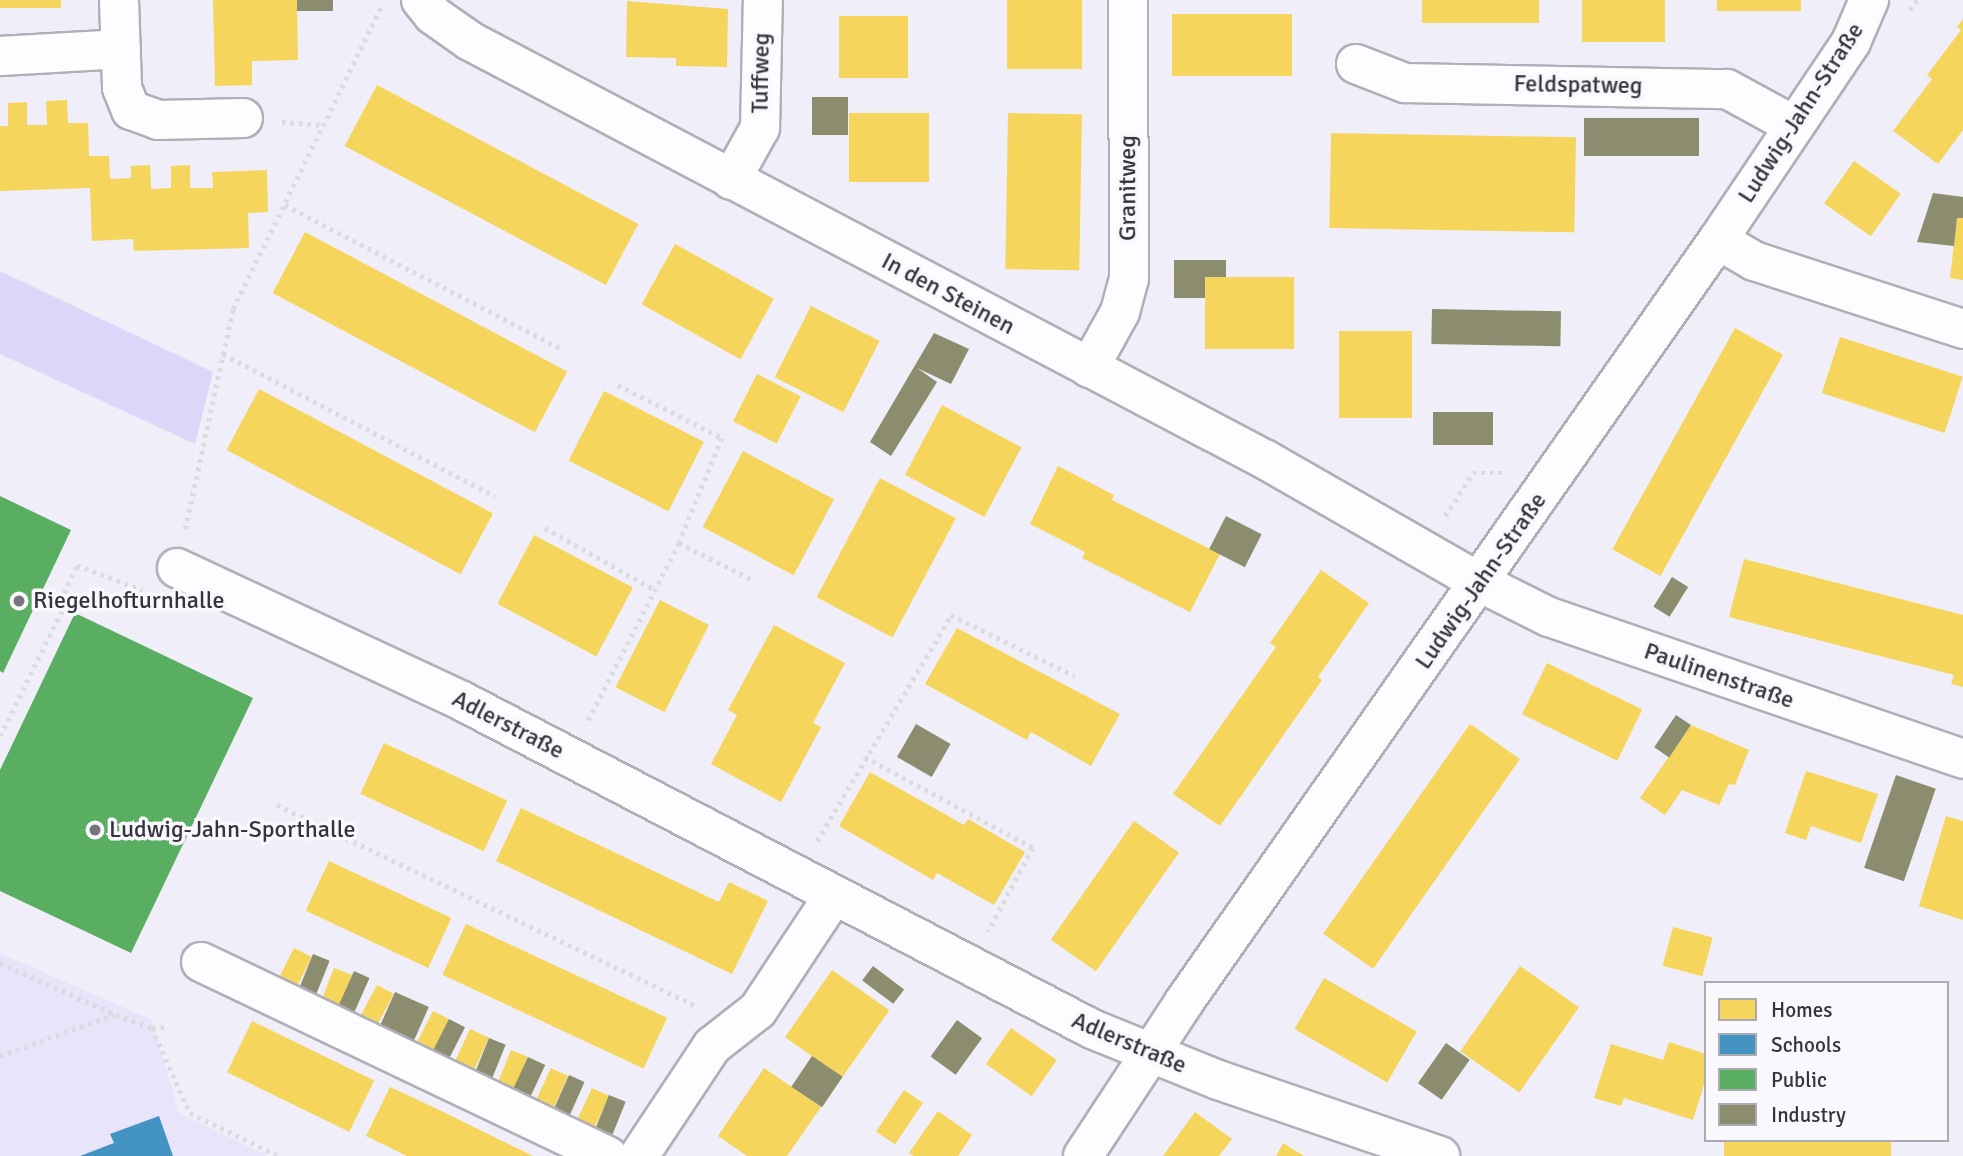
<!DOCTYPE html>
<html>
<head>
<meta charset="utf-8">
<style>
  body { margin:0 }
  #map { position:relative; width:1963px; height:1156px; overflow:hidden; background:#f0eef9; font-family:Signika,sans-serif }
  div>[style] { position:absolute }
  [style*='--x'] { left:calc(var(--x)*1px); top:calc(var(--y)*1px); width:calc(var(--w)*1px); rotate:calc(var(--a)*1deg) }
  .built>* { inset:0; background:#e8e4f9 }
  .green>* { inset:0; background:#dcd6f9 }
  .homes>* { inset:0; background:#f6d55c; transform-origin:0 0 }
  .schools>* { inset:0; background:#4393c3 }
  .public>* { inset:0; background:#5aae61 }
  .industry>* { inset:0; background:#8c8c6e; transform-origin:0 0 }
  .path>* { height:4.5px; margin-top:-2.25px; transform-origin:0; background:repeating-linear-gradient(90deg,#dbdade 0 3.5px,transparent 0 8.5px) }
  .roads { filter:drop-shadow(2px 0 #b0afb8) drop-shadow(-2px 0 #b0afb8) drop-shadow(0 2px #b0afb8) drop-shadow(0 -2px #b0afb8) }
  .minor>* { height:38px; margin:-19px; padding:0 19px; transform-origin:19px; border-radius:19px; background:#fdfcfe }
  .dots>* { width:19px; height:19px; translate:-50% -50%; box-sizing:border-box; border:4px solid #f9f9fd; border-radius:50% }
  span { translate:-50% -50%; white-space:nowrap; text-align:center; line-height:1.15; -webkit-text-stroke:7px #f9f9fd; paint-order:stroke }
  .street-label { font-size:24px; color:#35343c }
  .poi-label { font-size:24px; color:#35343c }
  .left { translate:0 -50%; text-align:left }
  .legend { position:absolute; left:1704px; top:981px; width:245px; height:161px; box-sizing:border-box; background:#f9f9fd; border:2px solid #abaab0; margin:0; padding:9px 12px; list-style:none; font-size:21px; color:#35343c }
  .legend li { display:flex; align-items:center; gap:14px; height:35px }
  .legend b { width:35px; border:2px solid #abaab0 }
</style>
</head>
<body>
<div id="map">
  <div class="built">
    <i style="clip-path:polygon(0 953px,152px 1020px,179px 1113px,268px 1156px,0 1156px)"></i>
  </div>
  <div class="green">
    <i style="clip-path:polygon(0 271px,213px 372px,195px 444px,0 354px)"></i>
  </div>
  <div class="homes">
    <i style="left:0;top:0;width:61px;height:8px"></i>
    <i style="clip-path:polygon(213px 0,297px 0,298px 60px,252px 61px,252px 85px,215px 86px)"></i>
    <i style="left:1007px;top:0;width:75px;height:69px"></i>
    <i style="left:1422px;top:0;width:117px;height:23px"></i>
    <i style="left:1582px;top:0;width:83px;height:42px"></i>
    <i style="left:1717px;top:0;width:84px;height:11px"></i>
    <i style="clip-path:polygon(627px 1px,728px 9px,727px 67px,676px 66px,676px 58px,626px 57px)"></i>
    <i style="left:1172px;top:14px;width:120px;height:62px"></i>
    <i style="left:839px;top:16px;width:69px;height:62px"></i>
    <i style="clip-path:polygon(1963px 19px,1963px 130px,1938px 164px,1893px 131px,1932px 79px,1927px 75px,1961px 30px,1957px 27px)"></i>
    <i style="left:377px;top:85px;width:296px;height:69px;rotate:28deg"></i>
    <i style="clip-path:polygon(67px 100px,68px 123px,88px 123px,89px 156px,109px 156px,110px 179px,131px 178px,131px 166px,150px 165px,151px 189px,171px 188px,171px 166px,190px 165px,190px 188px,213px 188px,212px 172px,267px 170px,268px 212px,248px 213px,249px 248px,134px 251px,133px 239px,92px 241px,90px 188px,0 191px,0 126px,8px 126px,8px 103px,27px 102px,27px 125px,47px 125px,46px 101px)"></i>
    <i style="left:929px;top:113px;width:69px;height:80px;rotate:90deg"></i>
    <i style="left:1008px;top:113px;width:74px;height:156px;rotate:1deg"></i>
    <i style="left:1331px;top:133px;width:245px;height:95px;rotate:1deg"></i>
    <i style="left:1854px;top:161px;width:57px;height:52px;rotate:35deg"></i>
    <i style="clip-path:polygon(1957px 218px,1963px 218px,1963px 280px,1950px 278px)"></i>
    <i style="left:305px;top:232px;width:297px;height:69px;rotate:28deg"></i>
    <i style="left:675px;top:244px;width:113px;height:69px;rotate:29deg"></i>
    <i style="left:1205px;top:277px;width:89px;height:72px"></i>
    <i style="left:811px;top:306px;width:77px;height:80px;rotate:27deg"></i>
    <i style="left:1735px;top:328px;width:55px;height:253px;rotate:29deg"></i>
    <i style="left:1339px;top:331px;width:73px;height:87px"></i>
    <i style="left:1840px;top:337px;width:129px;height:59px;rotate:18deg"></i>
    <i style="left:757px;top:374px;width:49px;height:53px;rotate:27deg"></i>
    <i style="left:259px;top:389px;width:265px;height:69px;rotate:28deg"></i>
    <i style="left:604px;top:391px;width:112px;height:78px;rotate:27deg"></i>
    <i style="left:942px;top:405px;width:90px;height:79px;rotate:28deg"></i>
    <i style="left:743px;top:451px;width:103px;height:86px;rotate:28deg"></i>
    <i style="clip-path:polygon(1058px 466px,1114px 495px,1112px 500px,1220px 554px,1190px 612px,1082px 558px,1085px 552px,1030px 524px)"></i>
    <i style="left:880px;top:478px;width:86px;height:135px;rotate:28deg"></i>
    <i style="left:534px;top:535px;width:112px;height:78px;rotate:28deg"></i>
    <i style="clip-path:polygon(1744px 559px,1963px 615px,1963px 687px,1951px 684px,1954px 675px,1729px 617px)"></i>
    <i style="clip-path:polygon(1321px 570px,1369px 603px,1318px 677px,1322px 680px,1220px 826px,1173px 794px,1276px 647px,1270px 643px)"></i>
    <i style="left:660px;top:600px;width:55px;height:98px;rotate:27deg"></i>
    <i style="clip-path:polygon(774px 625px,845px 663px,813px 723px,821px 727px,781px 802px,711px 764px,737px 715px,728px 710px)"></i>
    <i style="clip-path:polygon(957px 628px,1120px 714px,1091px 766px,1031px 732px,1027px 740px,925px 684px)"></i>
    <i style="left:1547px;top:663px;width:106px;height:57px;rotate:26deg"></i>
    <i style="left:1470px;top:724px;width:61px;height:256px;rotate:35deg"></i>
    <i style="clip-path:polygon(1691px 725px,1749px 750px,1735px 785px,1729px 784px,1719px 805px,1682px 790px,1665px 815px,1640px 798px)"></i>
    <i style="left:384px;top:743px;width:136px;height:56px;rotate:25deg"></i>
    <i style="clip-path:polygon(1806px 771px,1878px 794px,1861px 843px,1811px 826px,1806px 840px,1785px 833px)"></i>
    <i style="clip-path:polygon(870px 772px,964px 825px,968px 819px,1025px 852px,994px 905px,937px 873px,933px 880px,839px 826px)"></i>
    <i style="clip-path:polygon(521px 808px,719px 902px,729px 882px,768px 901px,732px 974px,496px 861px)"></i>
    <i style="clip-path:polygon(1946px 816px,1963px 821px,1963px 920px,1919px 906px)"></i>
    <i style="left:1134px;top:821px;width:55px;height:145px;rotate:35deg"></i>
    <i style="left:329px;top:861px;width:135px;height:55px;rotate:25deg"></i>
    <i style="left:466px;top:924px;width:222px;height:56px;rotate:25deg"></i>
    <i style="left:1673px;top:927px;width:41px;height:40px;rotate:15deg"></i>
    <i style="left:294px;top:948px;width:20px;height:33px;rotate:27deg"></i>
    <i style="left:1520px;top:966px;width:72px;height:104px;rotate:35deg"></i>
    <i style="left:334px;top:968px;width:19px;height:32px;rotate:21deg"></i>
    <i style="left:832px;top:970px;width:70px;height:82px;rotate:35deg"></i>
    <i style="left:1324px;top:978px;width:107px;height:59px;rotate:30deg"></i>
    <i style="left:377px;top:985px;width:19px;height:37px;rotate:28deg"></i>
    <i style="left:433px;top:1011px;width:18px;height:38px;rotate:27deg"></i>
    <i style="left:252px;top:1021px;width:136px;height:57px;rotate:26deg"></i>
    <i style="left:1011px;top:1028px;width:56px;height:44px;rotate:35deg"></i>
    <i style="left:470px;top:1029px;width:21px;height:36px;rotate:25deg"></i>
    <i style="clip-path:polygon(1669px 1042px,1706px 1054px,1706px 1078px,1693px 1120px,1624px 1098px,1621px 1106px,1594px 1098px,1611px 1044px,1663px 1060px)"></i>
    <i style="left:511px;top:1050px;width:18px;height:36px;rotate:22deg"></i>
    <i style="left:551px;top:1068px;width:19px;height:34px;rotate:25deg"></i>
    <i style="clip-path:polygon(764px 1068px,821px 1107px,787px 1156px,747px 1156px,718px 1136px)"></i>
    <i style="clip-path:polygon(390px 1087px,431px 1106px,533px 1156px,407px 1156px,366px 1136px)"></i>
    <i style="left:592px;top:1088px;width:19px;height:35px;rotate:25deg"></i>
    <i style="left:904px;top:1090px;width:23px;height:50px;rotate:34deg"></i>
    <i style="clip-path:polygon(938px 1111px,972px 1135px,958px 1156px,914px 1156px,909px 1153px)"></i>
    <i style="clip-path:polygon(1195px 1112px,1232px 1139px,1219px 1156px,1163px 1156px)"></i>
    <i style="left:1724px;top:1140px;width:167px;height:17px"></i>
    <i style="clip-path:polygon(1283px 1143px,1304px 1156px,1276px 1156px)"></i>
  </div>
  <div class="schools">
    <i style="clip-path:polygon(159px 1116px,173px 1156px,80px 1156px,114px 1143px,110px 1134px)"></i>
  </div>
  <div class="public">
    <i style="clip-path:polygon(0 496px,71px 530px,3px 673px,0 671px)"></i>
    <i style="clip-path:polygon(75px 613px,253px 698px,131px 953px,0 891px,0 770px)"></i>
  </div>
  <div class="industry">
    <i style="left:297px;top:0;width:36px;height:11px"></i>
    <i style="left:812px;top:97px;width:36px;height:38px"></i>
    <i style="left:1584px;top:118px;width:115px;height:38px"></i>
    <i style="clip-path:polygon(1933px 193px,1963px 197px,1963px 218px,1957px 218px,1954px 246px,1917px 242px)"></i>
    <i style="clip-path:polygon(1174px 260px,1226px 260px,1226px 277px,1205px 277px,1205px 298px,1174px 298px)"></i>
    <i style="left:1432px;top:309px;width:129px;height:35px;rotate:1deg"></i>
    <i style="clip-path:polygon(934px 333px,969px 349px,951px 384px,917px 368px,937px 382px,891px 456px,870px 442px)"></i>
    <i style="left:1433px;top:412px;width:60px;height:33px"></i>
    <i style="left:1226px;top:516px;width:40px;height:37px;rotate:27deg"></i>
    <i style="left:1672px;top:577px;width:19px;height:35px;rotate:32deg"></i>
    <i style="left:1676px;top:715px;width:18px;height:39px;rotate:34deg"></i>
    <i style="left:916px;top:724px;width:40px;height:38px;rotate:30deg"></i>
    <i style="left:1896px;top:775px;width:42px;height:98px;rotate:19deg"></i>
    <i style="left:313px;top:954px;width:18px;height:36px;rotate:22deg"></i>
    <i style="left:873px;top:966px;width:39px;height:18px;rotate:37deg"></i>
    <i style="left:354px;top:971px;width:17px;height:37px;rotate:24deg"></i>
    <i style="left:395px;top:992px;width:37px;height:38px;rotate:24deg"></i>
    <i style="left:449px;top:1019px;width:18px;height:37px;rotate:27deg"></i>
    <i style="left:957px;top:1020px;width:31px;height:45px;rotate:36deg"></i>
    <i style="left:489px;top:1038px;width:18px;height:36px;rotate:22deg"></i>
    <i style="left:1446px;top:1043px;width:29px;height:49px;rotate:35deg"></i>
    <i style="left:812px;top:1056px;width:37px;height:37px;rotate:34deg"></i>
    <i style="left:528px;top:1057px;width:19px;height:37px;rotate:25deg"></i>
    <i style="left:569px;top:1075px;width:17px;height:37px;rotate:24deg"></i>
    <i style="left:609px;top:1095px;width:18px;height:35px;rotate:22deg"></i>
  </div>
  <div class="path">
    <i style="--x:1910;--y:10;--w:12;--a:-55"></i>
    <i style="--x:282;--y:122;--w:42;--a:4.1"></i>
    <i style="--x:285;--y:205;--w:312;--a:27.5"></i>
    <i style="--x:223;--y:354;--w:307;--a:27.6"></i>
    <i style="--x:618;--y:385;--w:117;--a:27"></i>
    <i style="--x:722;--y:438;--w:113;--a:112.3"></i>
    <i style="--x:1445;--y:516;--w:51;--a:-56.9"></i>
    <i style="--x:1473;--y:473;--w:32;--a:0"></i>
    <i style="--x:545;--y:528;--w:126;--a:29.4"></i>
    <i style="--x:185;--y:529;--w:225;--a:-77.7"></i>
    <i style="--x:233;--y:309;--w:336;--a:-63.9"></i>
    <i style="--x:588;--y:720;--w:199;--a:-62.8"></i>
    <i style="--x:679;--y:543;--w:80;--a:26.6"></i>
    <i style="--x:0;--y:736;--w:143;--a:-63.8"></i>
    <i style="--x:63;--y:608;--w:15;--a:-86"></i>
    <i style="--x:64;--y:593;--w:31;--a:-65"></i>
    <i style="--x:77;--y:565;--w:70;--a:21"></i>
    <i style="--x:865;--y:757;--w:191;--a:28.4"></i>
    <i style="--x:1033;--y:848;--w:95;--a:118.2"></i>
    <i style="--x:277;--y:805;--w:465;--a:25.6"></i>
    <i style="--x:817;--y:841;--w:263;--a:-59.3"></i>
    <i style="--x:951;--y:615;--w:138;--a:26.2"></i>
    <i style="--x:0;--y:963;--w:127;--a:24.1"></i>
    <i style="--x:116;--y:1015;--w:38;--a:20"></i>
    <i style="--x:152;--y:1028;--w:17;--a:-3"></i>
    <i style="--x:152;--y:1028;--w:93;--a:65.9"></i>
    <i style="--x:190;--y:1113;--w:99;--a:25.8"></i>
    <i style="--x:0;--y:1056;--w:121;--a:-19.8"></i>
  </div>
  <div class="roads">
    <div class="minor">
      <i style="--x:119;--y:0;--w:88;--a:88"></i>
      <i style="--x:122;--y:88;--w:24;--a:68"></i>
      <i style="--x:131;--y:110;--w:29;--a:20"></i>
      <i style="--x:158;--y:120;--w:85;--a:-1.3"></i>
      <i style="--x:421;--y:0;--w:19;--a:51"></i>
      <i style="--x:433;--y:15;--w:45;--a:35.1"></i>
      <i style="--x:470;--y:41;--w:900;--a:27.76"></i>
      <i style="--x:1266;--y:460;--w:245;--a:29.8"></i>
      <i style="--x:1479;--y:582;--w:78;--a:26.6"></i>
      <i style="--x:1549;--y:617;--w:438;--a:18.9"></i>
      <i style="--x:0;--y:56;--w:121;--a:-3.3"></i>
      <i style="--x:1356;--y:64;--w:53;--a:21.2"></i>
      <i style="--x:1405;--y:83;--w:322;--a:1.1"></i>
      <i style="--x:1727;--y:89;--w:75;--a:28.6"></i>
      <i style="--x:731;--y:180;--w:60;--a:-60.9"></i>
      <i style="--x:760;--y:128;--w:128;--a:-88.7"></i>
      <i style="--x:1718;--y:240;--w:42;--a:30.3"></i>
      <i style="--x:1754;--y:261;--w:220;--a:18"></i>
      <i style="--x:1089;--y:368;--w:64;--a:-61"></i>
      <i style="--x:1120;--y:312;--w:34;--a:-75"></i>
      <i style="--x:1129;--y:279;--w:279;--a:-90.2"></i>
      <i style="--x:177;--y:568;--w:315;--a:25"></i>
      <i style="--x:462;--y:701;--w:710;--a:27.5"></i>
      <i style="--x:1092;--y:1029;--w:136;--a:22"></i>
      <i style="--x:1218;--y:1080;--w:235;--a:18.9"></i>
      <i style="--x:201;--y:962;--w:451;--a:25.5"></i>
      <i style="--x:639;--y:1156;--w:132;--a:-56.4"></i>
      <i style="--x:712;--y:1046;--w:58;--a:-38"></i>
      <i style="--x:758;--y:1010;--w:138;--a:-56.5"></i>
      <i style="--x:1083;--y:1156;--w:184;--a:-56.7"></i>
      <i style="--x:1184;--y:1002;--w:930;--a:-54.98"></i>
      <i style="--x:1718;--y:240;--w:239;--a:-56.1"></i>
      <i style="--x:1851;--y:42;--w:46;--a:-66.8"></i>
    </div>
  </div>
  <div class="dots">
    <i style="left:19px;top:601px;background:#76757e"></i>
    <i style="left:95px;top:830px;background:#76757e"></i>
  </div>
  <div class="street-label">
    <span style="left:761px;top:73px;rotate:-89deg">Tuffweg</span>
    <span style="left:1578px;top:85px;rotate:1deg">Feldspatweg</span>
    <span style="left:1801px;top:113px;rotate:-57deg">Ludwig-Jahn-Straße</span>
    <span style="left:1128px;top:188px;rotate:-90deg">Granitweg</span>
    <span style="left:948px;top:294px;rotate:28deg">In den Steinen</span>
    <span style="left:1481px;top:581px;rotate:-55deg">Ludwig-Jahn-Straße</span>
    <span style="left:1719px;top:676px;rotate:19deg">Paulinenstraße</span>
    <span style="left:508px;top:725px;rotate:27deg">Adlerstraße</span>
    <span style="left:1129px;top:1043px;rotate:23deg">Adlerstraße</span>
  </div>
  <div class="poi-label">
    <span class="left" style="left:33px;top:601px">Riegelhofturnhalle</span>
    <span class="left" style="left:109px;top:830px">Ludwig-Jahn-Sporthalle</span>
  </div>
  <ul class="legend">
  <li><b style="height:19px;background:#f6d55c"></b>Homes</li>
  <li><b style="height:19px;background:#4393c3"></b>Schools</li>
  <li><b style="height:19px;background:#5aae61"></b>Public</li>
  <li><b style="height:19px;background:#8c8c6e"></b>Industry</li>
  </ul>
</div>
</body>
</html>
